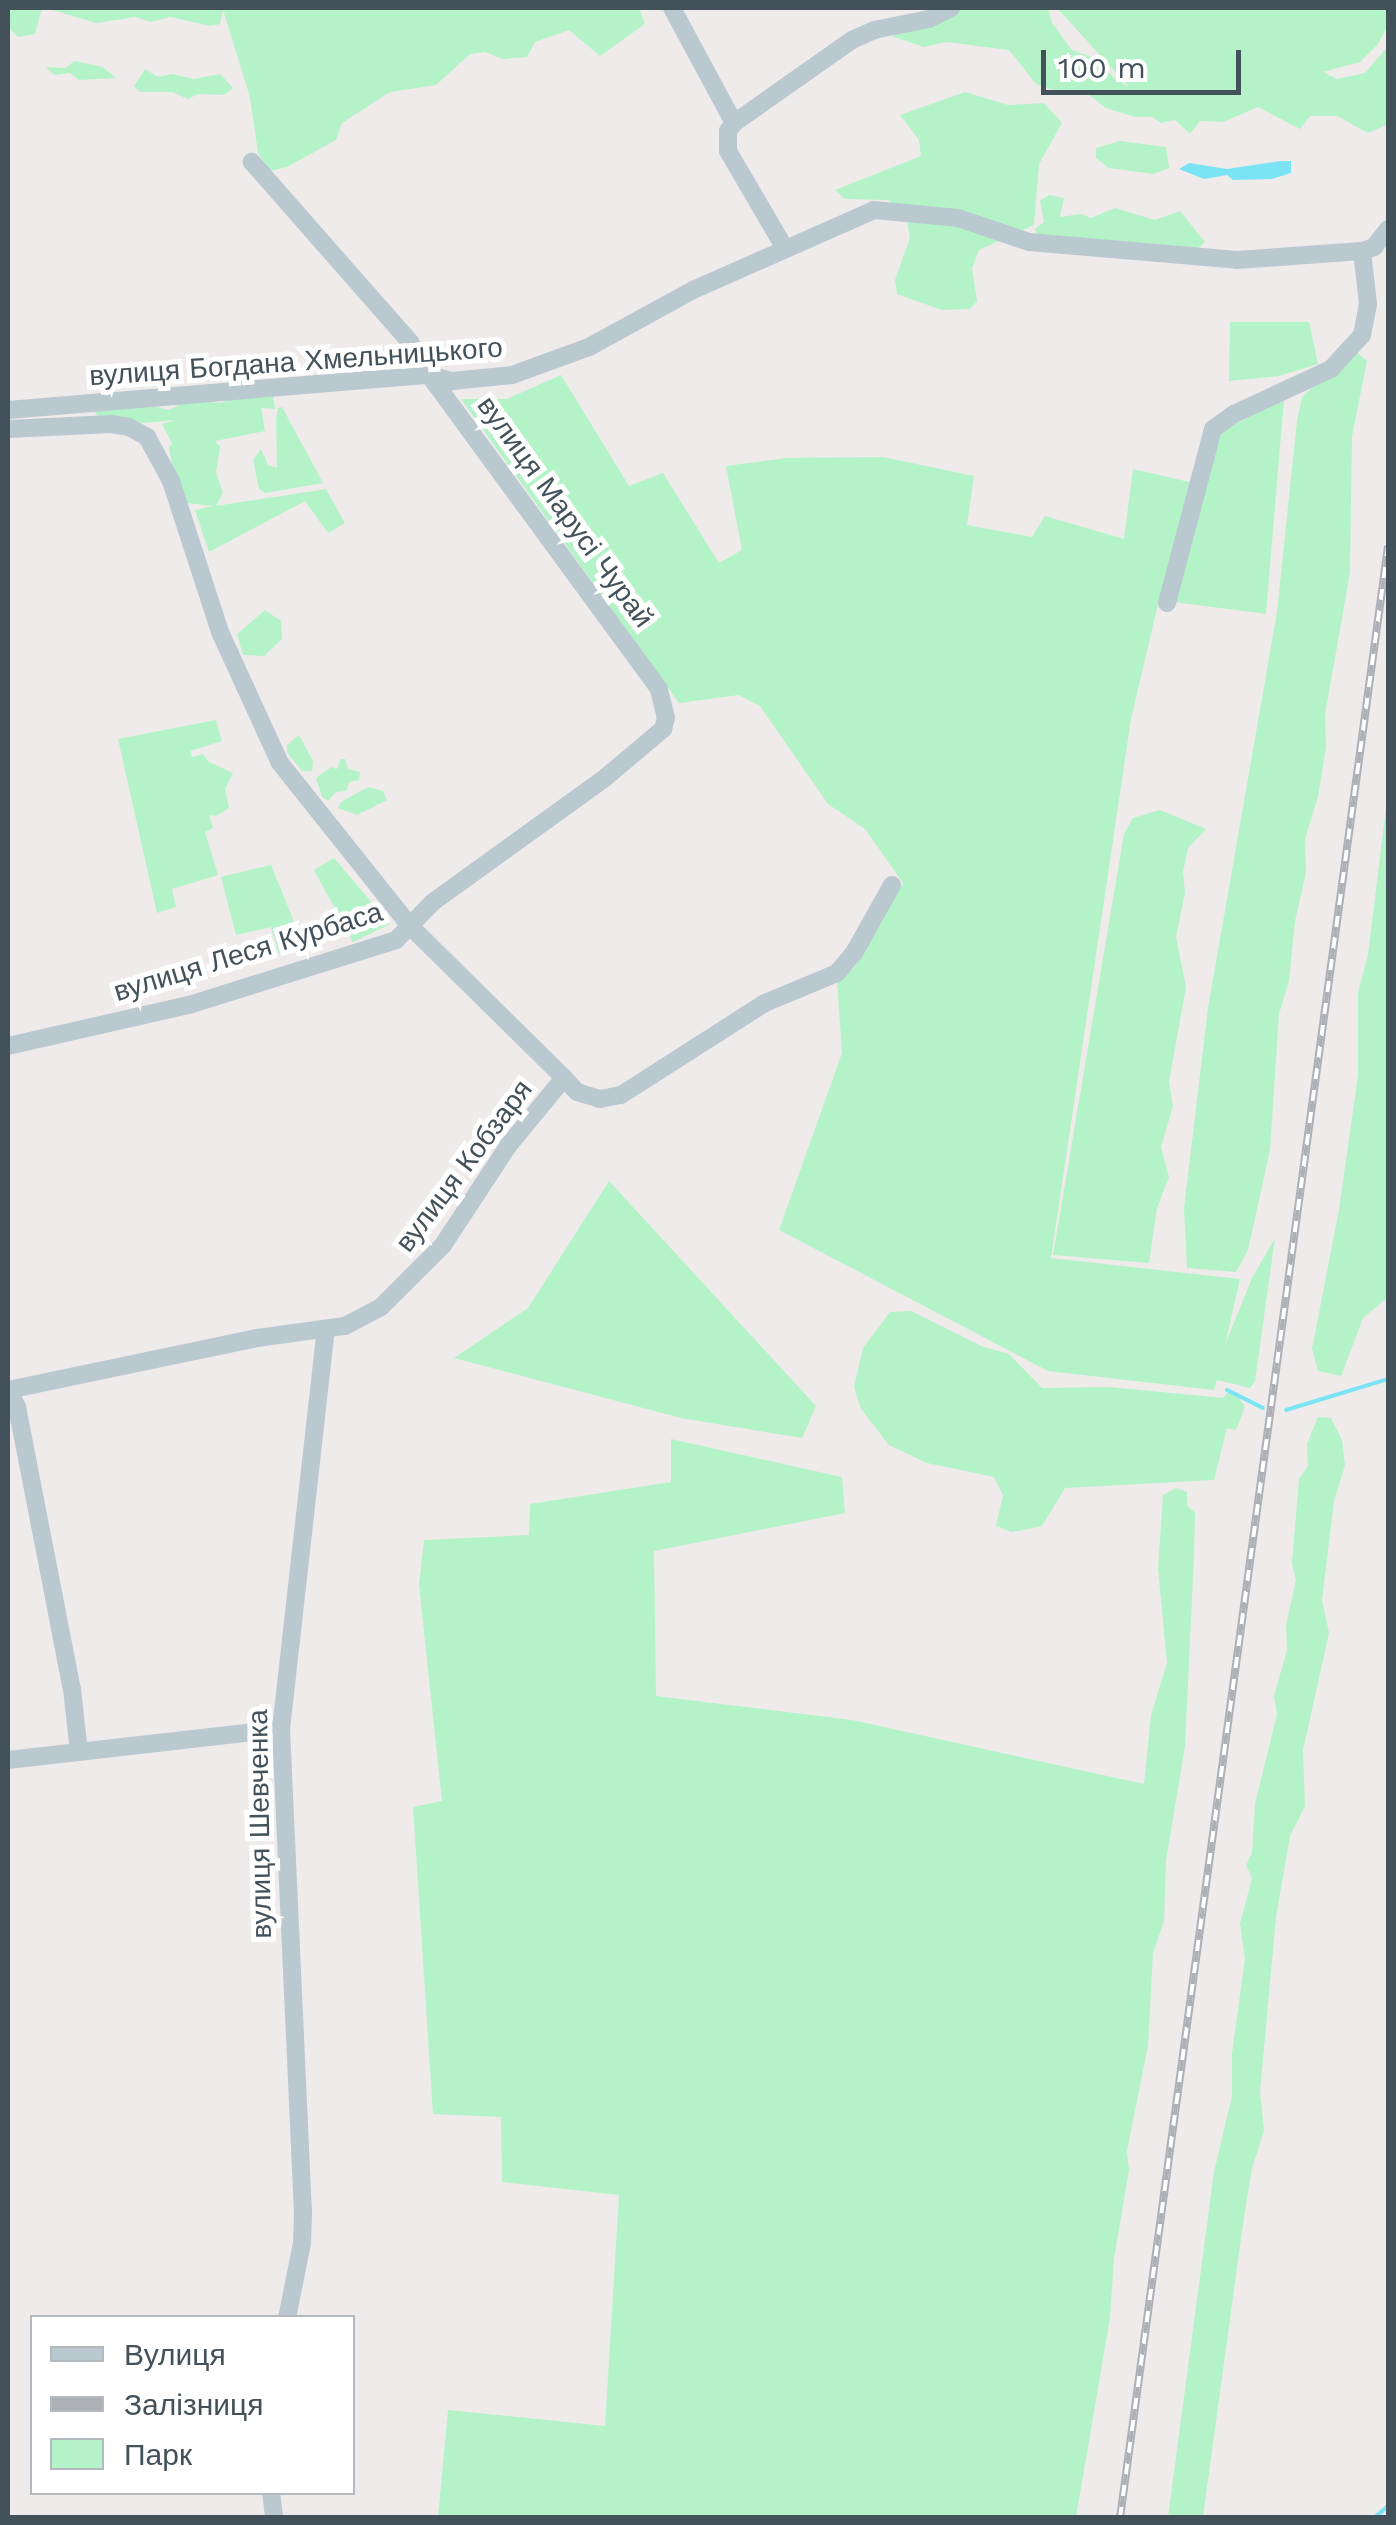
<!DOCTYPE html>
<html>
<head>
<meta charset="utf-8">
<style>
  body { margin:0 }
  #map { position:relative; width:1396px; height:2525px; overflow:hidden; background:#efebeb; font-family:"Work Sans",sans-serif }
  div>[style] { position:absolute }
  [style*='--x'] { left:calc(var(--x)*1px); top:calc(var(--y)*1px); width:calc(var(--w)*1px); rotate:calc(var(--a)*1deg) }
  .green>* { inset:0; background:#b3f3c7 }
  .water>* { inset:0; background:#7be4f4 }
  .stream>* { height:4px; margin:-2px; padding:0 2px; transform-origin:2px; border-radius:2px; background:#7be4f4 }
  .minor>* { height:18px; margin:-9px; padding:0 9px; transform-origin:9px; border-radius:9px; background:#bac8d0 }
  .rail>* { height:8px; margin-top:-4px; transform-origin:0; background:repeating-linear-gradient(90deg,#fff 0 11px,#adb1b7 0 22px); box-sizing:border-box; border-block:2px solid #adb1b7 }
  span { translate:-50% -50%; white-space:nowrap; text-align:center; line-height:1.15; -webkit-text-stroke:10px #fff; paint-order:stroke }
  .street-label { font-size:28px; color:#42515a }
  .frame { position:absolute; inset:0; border:10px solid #42515a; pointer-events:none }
  .legend { position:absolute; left:30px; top:2315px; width:325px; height:180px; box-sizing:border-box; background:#fff; border:2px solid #b3b9bd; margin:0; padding:12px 18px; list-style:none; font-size:30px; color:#42515a }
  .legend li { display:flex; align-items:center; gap:20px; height:50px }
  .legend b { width:50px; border:2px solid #b3b9bd }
  .scale { position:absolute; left:1041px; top:50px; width:200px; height:45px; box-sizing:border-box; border:5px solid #42515a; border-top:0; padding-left:12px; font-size:30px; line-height:35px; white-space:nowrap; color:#42515a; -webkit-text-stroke:8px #fff; paint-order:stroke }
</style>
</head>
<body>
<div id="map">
  <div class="green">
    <i style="clip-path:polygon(8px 8px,42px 8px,35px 34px,18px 37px,8px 27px)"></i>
    <i style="clip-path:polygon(46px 8px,639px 8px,645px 24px,600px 56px,569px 30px,535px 42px,527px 57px,503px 59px,485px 52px,470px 54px,436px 85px,390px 92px,342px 123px,336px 140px,287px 167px,270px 171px,258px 153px,250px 97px,223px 10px,220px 24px,210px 26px,170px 17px,150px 22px,136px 17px,96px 23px)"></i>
    <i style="clip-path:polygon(958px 8px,1048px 8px,1052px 23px,1072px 50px,1100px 60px,1114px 78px,1129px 87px,1057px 8px,1388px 8px,1388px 25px,1378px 44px,1360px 62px,1323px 72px,1337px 79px,1365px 73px,1388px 46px,1388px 124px,1368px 133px,1337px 116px,1310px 116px,1300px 129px,1258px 107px,1223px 122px,1200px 121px,1190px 134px,1175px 120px,1161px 123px,1152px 117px,1135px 117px,1106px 108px,1085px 92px,1068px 95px,1036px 84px,1009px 50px,946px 42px,924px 47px,891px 36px,926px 27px)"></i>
    <i style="clip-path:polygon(74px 61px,103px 67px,116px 78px,79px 80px,70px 73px,54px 75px,46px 67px,66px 68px)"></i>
    <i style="clip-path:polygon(145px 69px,158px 77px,172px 74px,194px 79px,220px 74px,233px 88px,224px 95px,198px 94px,188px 99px,172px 92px,140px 92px,134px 86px)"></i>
    <i style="clip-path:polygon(965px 92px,1008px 105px,1044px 103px,1062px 123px,1039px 164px,1034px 225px,979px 250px,972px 268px,977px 301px,970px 309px,942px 310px,897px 294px,895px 280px,910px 238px,907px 219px,888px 200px,845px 199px,835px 190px,921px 156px,919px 140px,900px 115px)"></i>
    <i style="clip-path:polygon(1120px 141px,1166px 147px,1169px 168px,1153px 174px,1109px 168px,1096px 158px,1096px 148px)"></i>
    <i style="clip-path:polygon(1049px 195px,1064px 198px,1060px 217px,1081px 214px,1091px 218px,1115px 208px,1155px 220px,1180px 211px,1205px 242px,1198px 248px,1177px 249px,1037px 234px,1035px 229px,1044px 222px,1040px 201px)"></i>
    <i style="clip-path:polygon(1230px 322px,1309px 322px,1318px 364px,1279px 376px,1229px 381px)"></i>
    <i style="clip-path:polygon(1354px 350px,1367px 361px,1352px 436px,1350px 572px,1325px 715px,1326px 747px,1318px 797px,1305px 839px,1306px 873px,1295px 921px,1289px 981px,1279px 1014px,1270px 1150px,1248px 1250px,1236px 1272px,1187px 1268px,1184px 1208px,1208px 1008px,1277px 612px,1297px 421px,1302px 397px)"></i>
    <i style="clip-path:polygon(561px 375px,629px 486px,663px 473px,719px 563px,742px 550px,726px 466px,786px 458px,883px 457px,974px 476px,967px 525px,1032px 537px,1045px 516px,1124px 539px,1133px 469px,1202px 485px,1216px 434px,1284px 399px,1266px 614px,1159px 600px,1131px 719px,1051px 1258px,1240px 1279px,1225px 1345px,1252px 1278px,1275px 1238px,1255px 1381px,1250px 1388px,1217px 1380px,1214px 1390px,1048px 1371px,779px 1230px,842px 1053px,837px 981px,854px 968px,903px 883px,865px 829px,828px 804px,760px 706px,739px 695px,679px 703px,461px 399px,507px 399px)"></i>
    <i style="clip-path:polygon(247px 394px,273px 394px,275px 409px,261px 408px,265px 431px,215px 441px,220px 447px,216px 472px,223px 493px,216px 506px,326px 489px,345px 523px,328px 533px,305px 501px,209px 552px,195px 510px,213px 506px,187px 503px,176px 486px,169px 448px,172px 443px,162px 424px,176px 420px,143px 423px,99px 418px,95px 412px,101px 405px,145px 404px,169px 410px,189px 400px,220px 403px)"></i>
    <i style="clip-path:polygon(282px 407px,323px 483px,265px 493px,259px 489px,253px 460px,261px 449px,268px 465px,277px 468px,276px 420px,278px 408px)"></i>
    <i style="clip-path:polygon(265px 610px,281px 621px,282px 639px,264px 656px,243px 655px,237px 634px)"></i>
    <i style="clip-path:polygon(216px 720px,222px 741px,190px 751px,192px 757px,203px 754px,209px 762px,233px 773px,225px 789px,229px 808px,216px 816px,209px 815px,213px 828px,205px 832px,218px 875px,172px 889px,176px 907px,157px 913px,118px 739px)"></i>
    <i style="clip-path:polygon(299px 735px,313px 761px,312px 771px,302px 771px,287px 752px,287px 745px)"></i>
    <i style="clip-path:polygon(341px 759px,345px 759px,348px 769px,360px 772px,359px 780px,349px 782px,346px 791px,336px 792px,328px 801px,322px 797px,316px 778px,331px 767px,337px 769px)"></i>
    <i style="clip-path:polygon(368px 787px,383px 791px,387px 800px,357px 815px,338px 808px,341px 802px)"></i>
    <i style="clip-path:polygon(1388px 791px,1388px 1297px,1363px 1318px,1341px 1376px,1318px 1371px,1312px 1349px,1339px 1210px,1358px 1075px,1358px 992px,1368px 955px)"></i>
    <i style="clip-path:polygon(1160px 810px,1206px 829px,1188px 848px,1183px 872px,1185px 893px,1176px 937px,1186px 987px,1169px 1082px,1173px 1106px,1161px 1147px,1169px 1177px,1157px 1208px,1149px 1263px,1053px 1255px,1124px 834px,1133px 818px)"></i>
    <i style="clip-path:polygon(334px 858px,390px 924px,353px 942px,314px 870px)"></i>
    <i style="clip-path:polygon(271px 865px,303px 944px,279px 954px,271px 927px,236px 935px,221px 877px)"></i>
    <i style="clip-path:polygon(609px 1181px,816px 1406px,802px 1438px,681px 1418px,454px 1358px,528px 1308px)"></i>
    <i style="clip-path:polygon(911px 1311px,981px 1346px,1009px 1354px,1042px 1388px,1109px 1387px,1223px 1398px,1227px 1393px,1238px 1396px,1245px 1407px,1236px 1430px,1227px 1428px,1214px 1480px,1065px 1488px,1042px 1526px,1012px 1532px,996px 1526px,1003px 1495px,994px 1477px,927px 1463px,889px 1445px,861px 1409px,854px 1387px,863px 1348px,890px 1312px)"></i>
    <i style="clip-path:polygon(1318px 1417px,1331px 1418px,1342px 1440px,1345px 1465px,1334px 1501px,1322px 1600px,1329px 1633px,1303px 1750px,1305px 1806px,1290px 1836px,1276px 1917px,1260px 2092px,1264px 2131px,1252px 2168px,1243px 2224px,1203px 2517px,1168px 2517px,1214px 2172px,1232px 2096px,1232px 2053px,1245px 1959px,1240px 1924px,1252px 1878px,1246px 1865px,1252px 1853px,1255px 1804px,1277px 1714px,1274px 1696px,1287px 1650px,1286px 1625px,1296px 1580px,1292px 1563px,1299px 1479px,1308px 1466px,1307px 1444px)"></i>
    <i style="clip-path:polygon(671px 1439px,842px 1477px,845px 1513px,654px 1551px,656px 1696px,852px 1720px,1144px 1784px,1151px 1715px,1167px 1663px,1158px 1568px,1163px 1495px,1176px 1488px,1187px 1492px,1187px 1505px,1195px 1513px,1194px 1557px,1185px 1746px,1166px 1861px,1164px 1921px,1153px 1953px,1148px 2046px,1127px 2151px,1129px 2170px,1114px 2258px,1110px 2318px,1076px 2517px,438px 2517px,448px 2410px,605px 2426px,619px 2195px,502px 2182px,501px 2117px,433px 2114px,413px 1807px,442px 1801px,419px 1585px,424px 1540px,529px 1535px,530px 1504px,671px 1482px)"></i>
  </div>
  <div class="water">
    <i style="clip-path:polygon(1281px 161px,1291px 161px,1291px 173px,1272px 179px,1233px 180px,1227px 175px,1204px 179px,1179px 169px,1189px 163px,1227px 169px)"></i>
  </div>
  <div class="stream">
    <i style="--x:1227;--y:1390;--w:40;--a:26.6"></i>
    <i style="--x:1286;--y:1410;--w:107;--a:-16.9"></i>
    <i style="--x:1374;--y:2518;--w:18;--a:-41"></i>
  </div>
  <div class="minor">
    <i style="--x:672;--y:8;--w:131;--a:61.7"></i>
    <i style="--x:734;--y:123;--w:144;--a:-35.1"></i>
    <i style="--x:852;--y:40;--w:24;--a:-24"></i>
    <i style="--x:874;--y:30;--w:56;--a:-11.3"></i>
    <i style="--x:929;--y:19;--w:25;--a:-27"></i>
    <i style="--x:734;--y:123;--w:10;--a:127"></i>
    <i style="--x:728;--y:131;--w:20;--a:90"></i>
    <i style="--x:728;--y:151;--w:111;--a:59.7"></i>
    <i style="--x:8;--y:410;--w:422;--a:-4.8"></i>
    <i style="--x:429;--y:375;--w:24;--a:15"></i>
    <i style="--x:452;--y:381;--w:60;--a:-5.7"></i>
    <i style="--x:512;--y:375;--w:82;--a:-20"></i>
    <i style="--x:589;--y:347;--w:119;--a:-28.7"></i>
    <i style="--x:693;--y:290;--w:198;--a:-23.8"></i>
    <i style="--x:874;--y:210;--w:84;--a:5.4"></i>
    <i style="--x:958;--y:218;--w:75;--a:18.7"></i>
    <i style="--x:1029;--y:242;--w:209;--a:4.9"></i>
    <i style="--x:1237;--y:260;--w:125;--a:-4.1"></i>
    <i style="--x:1362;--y:251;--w:13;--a:-18"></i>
    <i style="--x:1374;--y:247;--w:23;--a:-52"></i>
    <i style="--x:8;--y:429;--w:103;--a:-2.8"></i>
    <i style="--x:111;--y:424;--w:18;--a:9"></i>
    <i style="--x:129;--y:427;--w:21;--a:29"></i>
    <i style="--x:147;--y:437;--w:50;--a:61.4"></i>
    <i style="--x:171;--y:481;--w:159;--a:72"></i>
    <i style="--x:220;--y:632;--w:144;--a:65.4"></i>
    <i style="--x:280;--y:763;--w:208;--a:51.4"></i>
    <i style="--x:410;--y:926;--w:216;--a:44.6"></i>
    <i style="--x:1167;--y:603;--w:180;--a:-75.2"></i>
    <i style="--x:1213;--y:429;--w:26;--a:-36"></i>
    <i style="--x:1234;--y:414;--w:107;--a:-24.9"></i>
    <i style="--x:1331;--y:369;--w:46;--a:-47.6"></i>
    <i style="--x:1362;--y:335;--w:32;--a:-79"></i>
    <i style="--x:1368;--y:304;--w:53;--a:-96.5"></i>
    <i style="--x:8;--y:1046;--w:186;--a:-12.8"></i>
    <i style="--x:189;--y:1005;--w:217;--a:-17.4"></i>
    <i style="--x:396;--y:940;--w:53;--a:-45.8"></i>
    <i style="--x:433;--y:902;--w:213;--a:-35.8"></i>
    <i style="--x:606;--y:777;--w:75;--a:-40.1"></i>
    <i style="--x:663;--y:729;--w:11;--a:-75"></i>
    <i style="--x:666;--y:718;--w:30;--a:-104"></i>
    <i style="--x:659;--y:689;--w:389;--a:-126.2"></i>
    <i style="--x:429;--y:375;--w:38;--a:-120"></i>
    <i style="--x:410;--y:342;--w:240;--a:-131.3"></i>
    <i style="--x:8;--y:1390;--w:254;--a:-11.8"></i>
    <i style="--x:257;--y:1338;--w:89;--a:-7.8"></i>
    <i style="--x:345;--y:1326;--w:41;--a:-27.8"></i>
    <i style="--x:381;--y:1307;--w:88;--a:-45"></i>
    <i style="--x:443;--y:1245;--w:118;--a:-56.7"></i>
    <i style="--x:508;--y:1146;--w:88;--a:-50.5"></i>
    <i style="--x:564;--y:1078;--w:19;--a:47"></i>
    <i style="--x:577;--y:1092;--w:24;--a:17"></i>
    <i style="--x:600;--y:1099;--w:21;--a:-11"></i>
    <i style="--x:621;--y:1095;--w:171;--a:-32.6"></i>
    <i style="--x:765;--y:1003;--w:78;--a:-22.6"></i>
    <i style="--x:837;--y:973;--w:26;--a:-50"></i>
    <i style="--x:854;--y:953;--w:78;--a:-60.8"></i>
    <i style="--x:8;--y:1390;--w:19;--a:62"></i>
    <i style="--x:17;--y:1407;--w:287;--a:79"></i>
    <i style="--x:72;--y:1689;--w:63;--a:83.7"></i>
    <i style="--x:8;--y:1760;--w:275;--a:-6.5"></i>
    <i style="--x:287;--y:2318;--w:76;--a:-78.7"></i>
    <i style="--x:302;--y:2243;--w:30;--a:-88"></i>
    <i style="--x:303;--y:2213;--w:484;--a:-92.6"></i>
    <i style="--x:281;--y:1729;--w:402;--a:-83.6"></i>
    <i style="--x:271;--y:2492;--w:26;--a:83"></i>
  </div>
  <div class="rail">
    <i style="--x:1120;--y:2518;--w:1990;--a:-82.26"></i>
  </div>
  <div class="street-label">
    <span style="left:296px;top:362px;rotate:-4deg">вулиця Богдана Хмельницького</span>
    <span style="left:565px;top:512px;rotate:54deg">вулиця Марусі Чурай</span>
    <span style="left:248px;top:952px;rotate:-17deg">вулиця Леся Курбаса</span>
    <span style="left:464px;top:1166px;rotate:-53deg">вулиця Кобзаря</span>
    <span style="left:260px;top:1824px;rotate:-91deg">вулиця Шевченка</span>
  </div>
  <div class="frame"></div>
  <ul class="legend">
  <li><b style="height:12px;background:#bac8d0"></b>Вулиця</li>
  <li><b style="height:12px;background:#adb1b7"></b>Залізниця</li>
  <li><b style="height:28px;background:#b3f3c7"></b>Парк</li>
  </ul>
  <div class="scale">100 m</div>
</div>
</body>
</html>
